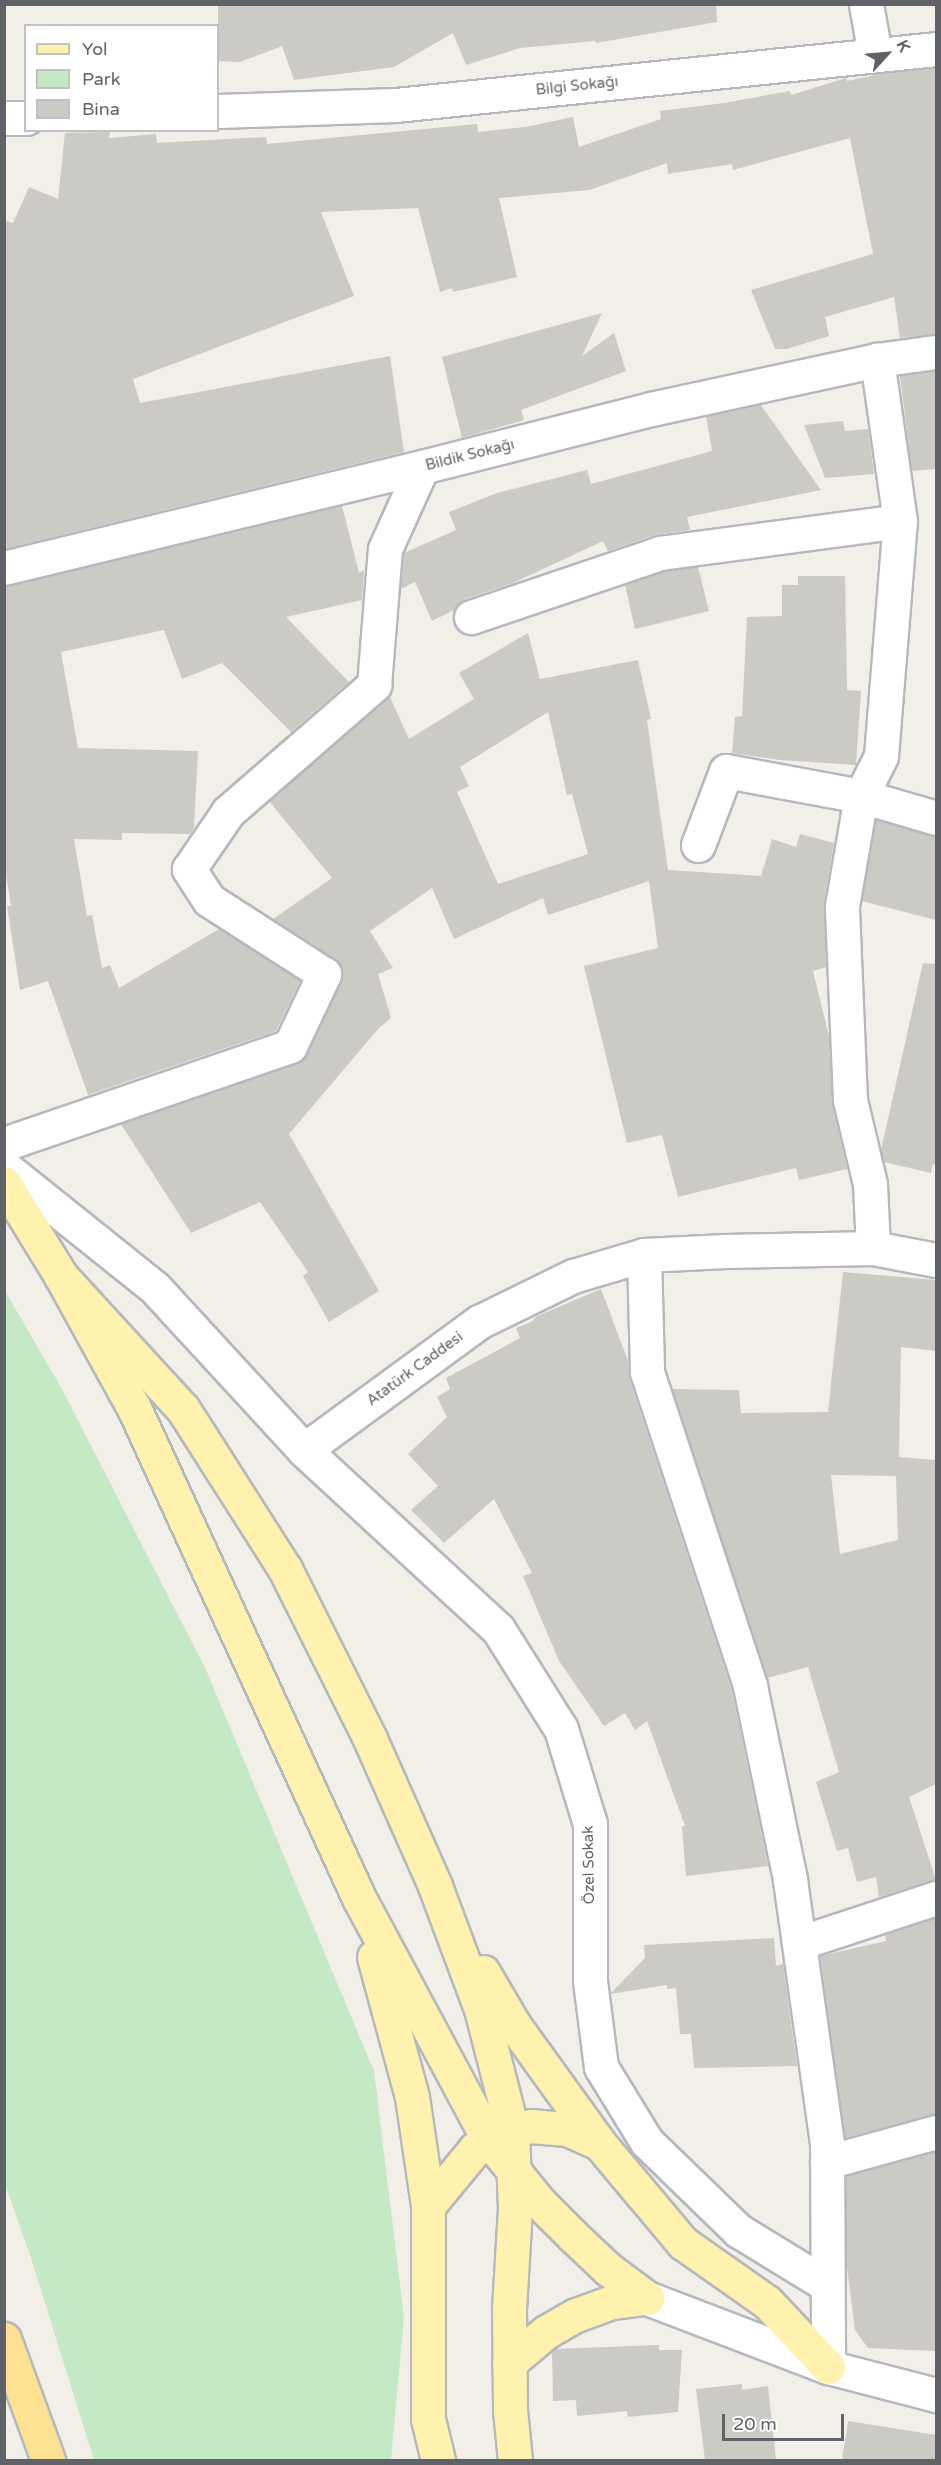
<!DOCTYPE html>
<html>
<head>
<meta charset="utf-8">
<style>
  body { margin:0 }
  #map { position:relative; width:941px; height:2465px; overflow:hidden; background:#f1efe8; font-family:"Varela Round",sans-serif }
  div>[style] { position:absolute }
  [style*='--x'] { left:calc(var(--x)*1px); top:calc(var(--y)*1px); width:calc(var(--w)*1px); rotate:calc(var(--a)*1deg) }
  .green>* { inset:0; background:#c5e8c5 }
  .building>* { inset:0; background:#cccac5 }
  .roads { filter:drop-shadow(2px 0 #b5b8bc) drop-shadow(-2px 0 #b5b8bc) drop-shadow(0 2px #b5b8bc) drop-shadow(0 -2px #b5b8bc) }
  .minor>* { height:33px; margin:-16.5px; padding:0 16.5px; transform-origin:16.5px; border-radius:16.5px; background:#fff }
  .tertiary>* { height:33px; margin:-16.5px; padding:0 16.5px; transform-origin:16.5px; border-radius:16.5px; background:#fff }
  .secondary>* { height:33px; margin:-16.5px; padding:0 16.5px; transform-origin:16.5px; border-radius:16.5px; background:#fff }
  .primary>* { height:33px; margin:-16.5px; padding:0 16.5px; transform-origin:16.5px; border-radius:16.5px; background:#fff2af }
  .motorway>* { height:33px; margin:-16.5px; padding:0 16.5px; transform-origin:16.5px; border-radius:16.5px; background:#fde293 }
  span { translate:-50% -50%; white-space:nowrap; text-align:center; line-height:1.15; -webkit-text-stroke:4.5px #fff; paint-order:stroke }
  .street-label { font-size:15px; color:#5f6368 }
  .frame { position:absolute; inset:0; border:6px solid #5f6368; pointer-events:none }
  .legend { position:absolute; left:24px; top:24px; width:195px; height:108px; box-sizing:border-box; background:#fff; border:2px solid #bfc1c3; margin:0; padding:8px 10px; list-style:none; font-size:18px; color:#5f6368 }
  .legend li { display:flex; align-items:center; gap:12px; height:30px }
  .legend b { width:30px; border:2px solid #bfc1c3 }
  .north { position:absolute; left:857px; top:24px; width:60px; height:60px; -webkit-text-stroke:4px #fff; paint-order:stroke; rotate:64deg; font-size:16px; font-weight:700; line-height:24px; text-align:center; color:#5f6368 }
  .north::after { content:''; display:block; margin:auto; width:21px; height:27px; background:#5f6368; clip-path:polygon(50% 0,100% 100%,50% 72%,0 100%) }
  .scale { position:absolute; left:722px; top:2414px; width:122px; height:27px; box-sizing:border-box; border:3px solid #5f6368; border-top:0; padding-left:8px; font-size:18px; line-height:21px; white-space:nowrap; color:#5f6368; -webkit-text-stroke:4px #fff; paint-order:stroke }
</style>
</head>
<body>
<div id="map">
  <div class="green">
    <i style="clip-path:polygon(4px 1289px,63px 1391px,206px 1670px,374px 2071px,404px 2317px,391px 2460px,94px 2460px,31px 2258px,5px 2184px)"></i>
  </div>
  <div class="building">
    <i style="clip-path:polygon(218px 4px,716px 4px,717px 22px,596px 43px,595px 41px,520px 48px,466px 65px,453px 33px,394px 67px,294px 80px,282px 46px,240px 62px,218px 61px)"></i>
    <i style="clip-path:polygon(936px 68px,936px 334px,900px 338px,894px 297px,825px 317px,829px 336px,787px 349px,775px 349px,751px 290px,873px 254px,850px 138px,733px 170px,732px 164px,668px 174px,667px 163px,589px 190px,499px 198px,517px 277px,453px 292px,452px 288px,440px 292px,418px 208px,321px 212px,354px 296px,133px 379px,140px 403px,390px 356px,404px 452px,4px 549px,4px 220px,13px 223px,29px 187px,58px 199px,65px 133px,110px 132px,109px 138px,156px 134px,157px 143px,266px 137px,267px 144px,477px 124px,478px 132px,525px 127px,573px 117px,579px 147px,661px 119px,660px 111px,724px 103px,790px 91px,791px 95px,846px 78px,847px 81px,885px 73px)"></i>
    <i style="clip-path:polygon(602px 313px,582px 356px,614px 333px,626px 371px,521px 410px,524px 420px,462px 438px,442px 357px)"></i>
    <i style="clip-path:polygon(936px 371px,936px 469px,912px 471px,900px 376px)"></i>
    <i style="clip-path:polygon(760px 404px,821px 490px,687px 517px,690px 530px,654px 535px,608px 551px,603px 541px,513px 583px,465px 599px,454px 610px,432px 621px,415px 582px,401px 589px,404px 553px,456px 530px,449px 512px,497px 493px,587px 470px,591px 484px,712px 451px,706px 416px)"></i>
    <i style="clip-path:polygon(843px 421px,845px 431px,868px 429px,874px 474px,825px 478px,804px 425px)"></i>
    <i style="clip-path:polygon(342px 506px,359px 573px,364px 570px,362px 600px,286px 617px,349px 682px,291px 732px,222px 663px,182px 679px,164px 630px,61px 652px,78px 748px,198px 751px,194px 828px,190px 834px,122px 833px,122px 840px,74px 839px,87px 916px,92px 915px,102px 968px,110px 965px,119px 988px,219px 929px,300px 981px,276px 1031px,88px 1095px,48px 981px,20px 990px,7px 906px,11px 906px,4px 862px,4px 586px)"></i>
    <i style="clip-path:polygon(698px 567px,709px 611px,635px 629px,625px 585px,664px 571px)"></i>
    <i style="clip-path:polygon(798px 576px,845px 576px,847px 690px,861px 691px,856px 765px,780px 760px,732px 753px,735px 717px,742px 716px,747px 617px,782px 616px,782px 585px,798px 585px)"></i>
    <i style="clip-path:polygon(evenodd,528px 633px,540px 679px,638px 660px,651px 719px,647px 720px,668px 870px,761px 876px,772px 839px,796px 847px,800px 834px,834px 843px,824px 903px,826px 967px,813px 971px,829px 1036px,832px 1104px,847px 1169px,799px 1180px,796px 1168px,678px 1197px,662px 1135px,627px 1143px,584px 966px,658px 948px,649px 881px,548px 915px,543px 898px,454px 939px,432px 888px,370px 931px,393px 968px,378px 974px,391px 1018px,379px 1028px,289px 1134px,379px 1291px,329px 1322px,303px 1276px,308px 1272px,260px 1202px,191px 1233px,121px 1124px,303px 1060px,341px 982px,343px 973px,334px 958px,273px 919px,332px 878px,269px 801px,389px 695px,409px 739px,474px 699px,459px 673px,528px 633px,548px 712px,567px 795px,572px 794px,588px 854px,498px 884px,457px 792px,469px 786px,460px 767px,548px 712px)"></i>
    <i style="clip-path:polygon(876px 820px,936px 836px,936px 920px,862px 901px)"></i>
    <i style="clip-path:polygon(923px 963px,936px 964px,936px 1165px,933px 1164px,931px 1173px,884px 1162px,881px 1150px)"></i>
    <i style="clip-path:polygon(evenodd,843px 1272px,936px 1280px,936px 1351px,901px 1347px,899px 1457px,936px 1460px,936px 1784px,909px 1797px,936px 1880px,879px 1897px,876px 1877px,857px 1882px,848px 1848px,837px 1851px,816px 1782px,839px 1772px,808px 1667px,767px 1678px,672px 1389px,739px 1390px,741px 1413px,828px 1412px,843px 1272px,831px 1475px,896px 1476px,898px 1540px,840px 1554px,831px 1475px)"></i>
    <i style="clip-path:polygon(601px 1289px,628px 1361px,629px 1378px,732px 1691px,768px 1866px,686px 1876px,682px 1826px,685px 1826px,647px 1721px,635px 1730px,625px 1713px,604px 1726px,559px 1661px,523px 1576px,532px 1573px,494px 1499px,444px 1543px,411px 1510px,438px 1486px,408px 1454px,447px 1417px,437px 1397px,450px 1389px,446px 1378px,520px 1338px,516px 1328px,531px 1322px,537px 1316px)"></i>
    <i style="clip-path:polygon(936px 1918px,936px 2114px,845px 2138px,820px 1956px,886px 1941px,885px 1934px)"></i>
    <i style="clip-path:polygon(774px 1938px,776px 1966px,783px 1964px,797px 2066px,694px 2068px,691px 2034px,680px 2034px,676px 1988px,667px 1989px,667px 1985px,610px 1994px,645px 1958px,644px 1945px)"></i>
    <i style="clip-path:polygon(936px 2151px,936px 2351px,868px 2348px,855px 2330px,846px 2259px,846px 2176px)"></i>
    <i style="clip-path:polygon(659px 2345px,659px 2350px,682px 2350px,678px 2412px,628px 2417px,627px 2411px,577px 2416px,576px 2400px,553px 2401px,552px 2352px,555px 2349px)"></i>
    <i style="clip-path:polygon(742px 2384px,742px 2390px,768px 2386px,776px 2460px,705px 2460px,696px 2389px)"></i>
    <i style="clip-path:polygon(848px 2421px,936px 2435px,936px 2460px,842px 2460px)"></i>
  </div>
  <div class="roads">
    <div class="minor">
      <i style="--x:866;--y:4;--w:52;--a:80"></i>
      <i style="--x:4;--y:568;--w:430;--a:-13.6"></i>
      <i style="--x:422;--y:467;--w:236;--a:-14.2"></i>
      <i style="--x:651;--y:409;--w:231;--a:-12.2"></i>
      <i style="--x:877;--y:360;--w:60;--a:-7.7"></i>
      <i style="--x:471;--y:617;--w:200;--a:-18.7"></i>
      <i style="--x:660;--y:553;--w:242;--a:-7.6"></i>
      <i style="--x:698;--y:845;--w:79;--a:-69.3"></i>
      <i style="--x:726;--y:771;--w:137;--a:10.5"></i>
      <i style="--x:861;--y:796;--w:78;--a:16.3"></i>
      <i style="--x:4;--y:1144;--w:302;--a:-18.9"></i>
      <i style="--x:290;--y:1046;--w:80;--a:-64.7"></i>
      <i style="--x:324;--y:974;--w:137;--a:-147.2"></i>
      <i style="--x:209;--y:900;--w:37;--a:-123"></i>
      <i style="--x:189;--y:869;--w:69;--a:-55.6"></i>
      <i style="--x:228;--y:812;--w:194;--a:-41"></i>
      <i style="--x:374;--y:685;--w:136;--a:-85.4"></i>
      <i style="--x:385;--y:549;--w:90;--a:-65.7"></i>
      <i style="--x:4;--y:1167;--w:193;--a:38.7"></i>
      <i style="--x:155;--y:1288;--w:220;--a:47.4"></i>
      <i style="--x:304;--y:1450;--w:264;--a:42.7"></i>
      <i style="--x:498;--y:1629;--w:118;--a:57.8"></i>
      <i style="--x:561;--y:1729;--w:99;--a:73"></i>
      <i style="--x:590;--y:1824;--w:157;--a:90"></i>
      <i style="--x:590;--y:1981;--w:87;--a:82.7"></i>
      <i style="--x:601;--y:2067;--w:88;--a:58.5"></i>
      <i style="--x:647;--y:2142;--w:128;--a:44.1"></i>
      <i style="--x:739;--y:2231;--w:103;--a:31.5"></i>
      <i style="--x:873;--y:1248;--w:64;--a:-92.7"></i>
      <i style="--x:870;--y:1184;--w:86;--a:-103.4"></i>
      <i style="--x:850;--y:1100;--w:194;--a:-92.4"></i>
      <i style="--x:842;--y:906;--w:112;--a:-80.2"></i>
      <i style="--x:861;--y:796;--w:45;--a:-63.4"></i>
      <i style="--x:881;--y:756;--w:236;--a:-85.4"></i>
      <i style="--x:900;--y:521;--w:163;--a:-98.1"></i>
      <i style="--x:644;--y:1255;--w:117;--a:88.5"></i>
      <i style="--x:647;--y:1372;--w:330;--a:71.8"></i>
      <i style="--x:750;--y:1686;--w:198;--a:78.3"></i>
      <i style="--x:790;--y:1880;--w:266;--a:82"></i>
      <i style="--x:827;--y:2143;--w:224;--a:89.7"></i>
      <i style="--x:304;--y:1450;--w:217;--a:-36.2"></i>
      <i style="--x:479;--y:1322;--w:105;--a:-26.1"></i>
      <i style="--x:573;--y:1276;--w:74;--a:-16.5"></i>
      <i style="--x:644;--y:1255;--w:81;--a:-2.8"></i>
      <i style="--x:725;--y:1251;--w:148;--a:-1.2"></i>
      <i style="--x:873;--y:1248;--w:64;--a:10.8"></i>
      <i style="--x:799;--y:1943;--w:144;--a:-18.2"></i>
      <i style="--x:827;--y:2162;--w:113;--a:-15.4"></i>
    </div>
    <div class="tertiary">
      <i style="--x:218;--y:111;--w:178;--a:-1.9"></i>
      <i style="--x:396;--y:105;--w:543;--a:-5.92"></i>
      <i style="--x:4;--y:118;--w:22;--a:0"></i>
    </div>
    <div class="secondary">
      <i style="--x:647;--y:2298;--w:194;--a:20.9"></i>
      <i style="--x:828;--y:2367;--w:112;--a:14.5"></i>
    </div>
    <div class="primary">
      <i style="--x:4;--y:1183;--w:109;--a:58.5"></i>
      <i style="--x:61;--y:1276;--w:151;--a:61.1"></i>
      <i style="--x:134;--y:1408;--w:539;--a:65.34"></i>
      <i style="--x:359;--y:1898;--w:273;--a:61.8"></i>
      <i style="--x:488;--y:2139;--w:81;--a:51"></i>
      <i style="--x:539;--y:2202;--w:48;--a:45"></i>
      <i style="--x:573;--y:2236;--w:48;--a:43.3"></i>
      <i style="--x:608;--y:2269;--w:49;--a:36.6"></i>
      <i style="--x:61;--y:1276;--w:180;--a:47.5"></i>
      <i style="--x:183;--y:1409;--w:190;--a:57.5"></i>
      <i style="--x:285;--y:1569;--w:190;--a:63.4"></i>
      <i style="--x:370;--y:1739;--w:161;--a:66.1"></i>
      <i style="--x:435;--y:1886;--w:131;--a:69.5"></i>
      <i style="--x:481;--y:2009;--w:125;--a:75.6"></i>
      <i style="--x:512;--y:2130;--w:78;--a:87.8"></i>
      <i style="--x:515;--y:2208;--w:101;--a:93.4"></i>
      <i style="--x:509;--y:2309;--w:101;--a:89.4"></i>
      <i style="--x:510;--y:2410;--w:50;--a:84.3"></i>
      <i style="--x:374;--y:1957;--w:145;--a:74.8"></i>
      <i style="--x:412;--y:2097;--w:110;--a:81.6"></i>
      <i style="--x:428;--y:2206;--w:213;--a:90"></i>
      <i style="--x:428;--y:2419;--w:42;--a:76.3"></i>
      <i style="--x:483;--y:1972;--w:61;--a:59.7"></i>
      <i style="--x:514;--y:2025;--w:145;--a:54.2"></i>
      <i style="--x:599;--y:2143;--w:131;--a:50"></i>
      <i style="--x:683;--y:2243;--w:103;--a:35.1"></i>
      <i style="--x:767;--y:2302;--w:89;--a:46.8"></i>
      <i style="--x:428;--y:2206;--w:74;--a:-50.5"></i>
      <i style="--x:475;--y:2149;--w:26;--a:-39"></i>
      <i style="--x:495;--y:2133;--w:37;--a:-11"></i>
      <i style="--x:531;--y:2126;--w:36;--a:5"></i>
      <i style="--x:567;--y:2129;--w:35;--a:24"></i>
      <i style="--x:509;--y:2363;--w:48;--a:-40"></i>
      <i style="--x:546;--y:2332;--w:34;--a:-30"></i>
      <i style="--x:576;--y:2315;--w:38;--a:-20"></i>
      <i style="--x:612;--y:2302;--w:35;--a:-7"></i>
    </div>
    <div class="motorway">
      <i style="--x:4;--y:2339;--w:129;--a:70"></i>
    </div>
  </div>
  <div class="street-label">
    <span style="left:577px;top:86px;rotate:-6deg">Bilgi Sokağı</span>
    <span style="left:470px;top:455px;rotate:-14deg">Bildik Sokağı</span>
    <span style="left:415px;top:1369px;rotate:-36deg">Atatürk Caddesi</span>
    <span style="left:589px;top:1865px;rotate:-91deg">Özel Sokak</span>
  </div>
  <div class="frame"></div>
  <ul class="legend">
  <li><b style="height:8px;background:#fff2af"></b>Yol</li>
  <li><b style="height:16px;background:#c5e8c5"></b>Park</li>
  <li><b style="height:16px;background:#cccac5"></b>Bina</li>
  </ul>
  <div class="north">K</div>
  <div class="scale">20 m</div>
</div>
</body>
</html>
